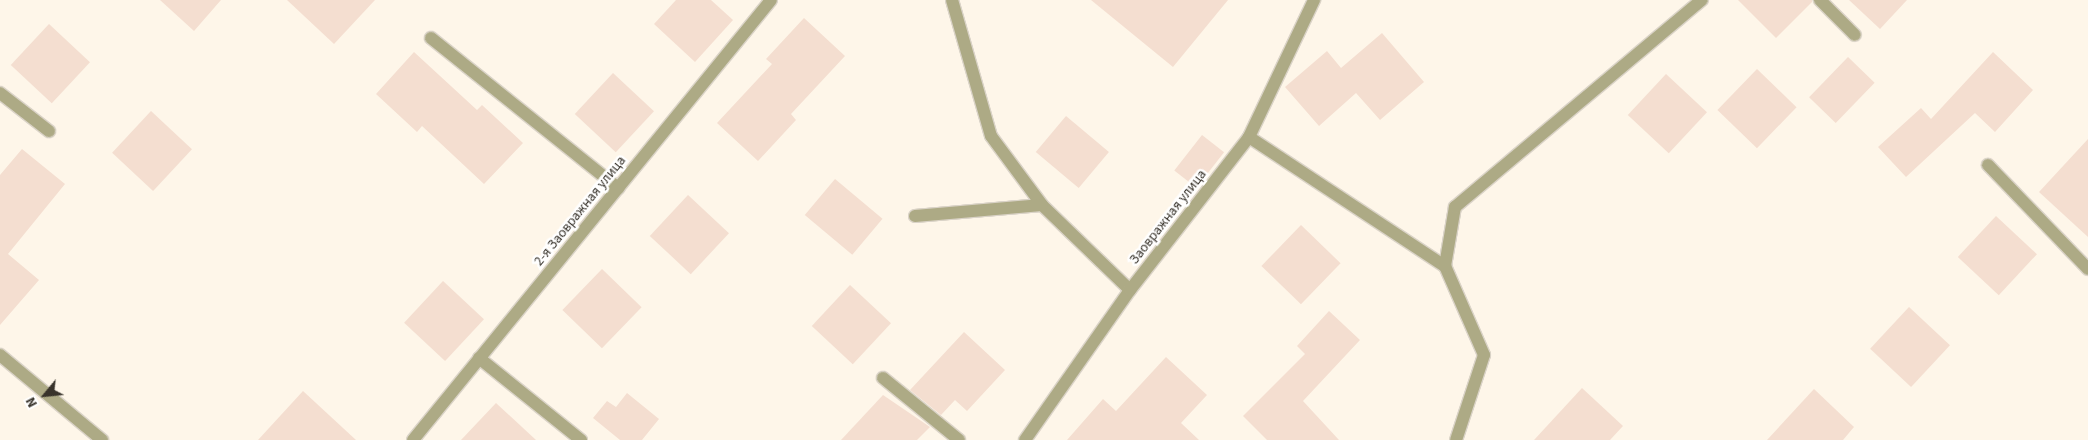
<!DOCTYPE html>
<html>
<head>
<meta charset="utf-8">
<style>
  body { margin:0 }
  #map { position:relative; width:2088px; height:440px; overflow:hidden; background:#fef6e9; font-family:"Source Sans 3",sans-serif }
  div>[style] { position:absolute }
  [style*='--x'] { left:calc(var(--x)*1px); top:calc(var(--y)*1px); width:calc(var(--w)*1px); rotate:calc(var(--a)*1deg) }
  .building>* { inset:0; background:#f4ded0; transform-origin:0 0 }
  .roads { filter:drop-shadow(1px 0 #dad3c7) drop-shadow(-1px 0 #dad3c7) drop-shadow(0 1px #dad3c7) drop-shadow(0 -1px #dad3c7) }
  .minor>* { height:12px; margin:-6px; padding:0 6px; transform-origin:6px; border-radius:6px; background:#adaa85 }
  span { translate:-50% -50%; white-space:nowrap; text-align:center; line-height:1.15; -webkit-text-stroke:5px #fff; paint-order:stroke }
  .street-label { font-size:14px; color:#38332b }
  .north { position:absolute; left:20px; top:370px; width:50px; height:50px; -webkit-text-stroke:4px #fff; paint-order:stroke; rotate:242deg; font-size:14px; font-weight:700; line-height:20px; text-align:center; color:#38332b }
  .north::after { content:''; display:block; margin:auto; width:18px; height:22px; background:#38332b; clip-path:polygon(50% 0,100% 100%,50% 72%,0 100%) }
</style>
</head>
<body>
<div id="map">
  <div class="building">
    <i style="clip-path:polygon(160px 0,221px 0,194px 31px)"></i>
    <i style="clip-path:polygon(287px 0,375px 0,334px 44px)"></i>
    <i style="clip-path:polygon(676px 0,711px 0,733px 20px,695px 62px,654px 24px)"></i>
    <i style="clip-path:polygon(1091px 0,1228px 0,1173px 67px)"></i>
    <i style="clip-path:polygon(1738px 0,1812px 0,1812px 2px,1776px 38px)"></i>
    <i style="clip-path:polygon(1849px 0,1907px 0,1880px 29px)"></i>
    <i style="clip-path:polygon(804px 18px,845px 56px,791px 114px,796px 120px,758px 161px,717px 123px,772px 64px,766px 59px)"></i>
    <i style="left:49px;top:24px;width:56px;height:56px;rotate:43deg"></i>
    <i style="clip-path:polygon(1382px 33px,1424px 82px,1380px 120px,1356px 93px,1319px 126px,1285px 87px,1327px 51px,1341px 68px)"></i>
    <i style="clip-path:polygon(414px 52px,477px 110px,482px 105px,523px 143px,484px 184px,422px 126px,417px 132px,376px 94px)"></i>
    <i style="clip-path:polygon(1993px 52px,2033px 90px,1995px 132px,1975px 113px,1906px 177px,1878px 147px,1921px 108px,1931px 119px)"></i>
    <i style="left:1848px;top:57px;width:37px;height:56px;rotate:44deg"></i>
    <i style="left:1757px;top:69px;width:55px;height:57px;rotate:44deg"></i>
    <i style="left:613px;top:73px;width:56px;height:56px;rotate:43deg"></i>
    <i style="left:1666px;top:74px;width:56px;height:56px;rotate:43deg"></i>
    <i style="left:151px;top:111px;width:56px;height:57px;rotate:43deg"></i>
    <i style="left:1066px;top:116px;width:56px;height:47px;rotate:40deg"></i>
    <i style="left:1202px;top:135px;width:28px;height:45px;rotate:38deg"></i>
    <i style="clip-path:polygon(2088px 139px,2088px 237px,2039px 192px)"></i>
    <i style="clip-path:polygon(22px 149px,65px 184px,8px 254px,39px 280px,0 325px,0 175px)"></i>
    <i style="left:835px;top:179px;width:62px;height:47px;rotate:40deg"></i>
    <i style="left:688px;top:195px;width:56px;height:56px;rotate:43deg"></i>
    <i style="left:1996px;top:216px;width:56px;height:56px;rotate:43deg"></i>
    <i style="left:1301px;top:225px;width:55px;height:57px;rotate:44deg"></i>
    <i style="left:602px;top:269px;width:55px;height:57px;rotate:44deg"></i>
    <i style="left:443px;top:281px;width:56px;height:57px;rotate:43deg"></i>
    <i style="left:850px;top:285px;width:56px;height:56px;rotate:43deg"></i>
    <i style="left:1909px;top:307px;width:56px;height:57px;rotate:43deg"></i>
    <i style="clip-path:polygon(1329px 311px,1360px 340px,1303px 401px,1339px 440px,1267px 440px,1243px 416px,1305px 354px,1297px 346px)"></i>
    <i style="clip-path:polygon(964px 332px,1005px 370px,967px 411px,955px 400px,941px 415px,910px 390px)"></i>
    <i style="clip-path:polygon(1166px 357px,1207px 395px,1181px 423px,1199px 440px,1067px 440px,1103px 399px,1116px 411px)"></i>
    <i style="clip-path:polygon(1582px 388px,1623px 426px,1610px 440px,1534px 440px)"></i>
    <i style="clip-path:polygon(1814px 389px,1854px 427px,1843px 440px,1767px 440px)"></i>
    <i style="clip-path:polygon(303px 391px,356px 440px,258px 440px)"></i>
    <i style="clip-path:polygon(627px 393px,659px 419px,642px 440px,620px 440px,593px 418px,607px 401px,616px 407px)"></i>
    <i style="clip-path:polygon(883px 395px,930px 427px,917px 440px,841px 440px)"></i>
    <i style="clip-path:polygon(496px 403px,536px 440px,461px 440px)"></i>
  </div>
  <div class="roads">
    <div class="minor">
      <i style="--x:952;--y:0;--w:141;--a:74"></i>
      <i style="--x:991;--y:136;--w:86;--a:53.5"></i>
      <i style="--x:1042;--y:205;--w:122;--a:44"></i>
      <i style="--x:1820;--y:0;--w:49;--a:45"></i>
      <i style="--x:431;--y:38;--w:240;--a:38.7"></i>
      <i style="--x:0;--y:93;--w:62;--a:37.8"></i>
      <i style="--x:1249;--y:137;--w:235;--a:33.4"></i>
      <i style="--x:1445;--y:266;--w:97;--a:66.3"></i>
      <i style="--x:1484;--y:355;--w:89;--a:108.2"></i>
      <i style="--x:1988;--y:165;--w:144;--a:46.1"></i>
      <i style="--x:915;--y:216;--w:127;--a:-5"></i>
      <i style="--x:1445;--y:266;--w:60;--a:-80.4"></i>
      <i style="--x:1455;--y:207;--w:322;--a:-40"></i>
      <i style="--x:0;--y:355;--w:133;--a:39.8"></i>
      <i style="--x:479;--y:358;--w:131;--a:38.8"></i>
      <i style="--x:883;--y:378;--w:98;--a:39.2"></i>
      <i style="--x:413;--y:440;--w:567;--a:-50.87"></i>
      <i style="--x:1025;--y:440;--w:183;--a:-55"></i>
      <i style="--x:1130;--y:290;--w:194;--a:-52.1"></i>
      <i style="--x:1249;--y:137;--w:152;--a:-64.6"></i>
    </div>
  </div>
  <div class="street-label">
    <span style="left:580px;top:211px;rotate:-51deg">2-я Заовражная улица</span>
    <span style="left:1168px;top:217px;rotate:-52deg">Заовражная улица</span>
  </div>
  <div class="north">N</div>
</div>
</body>
</html>
